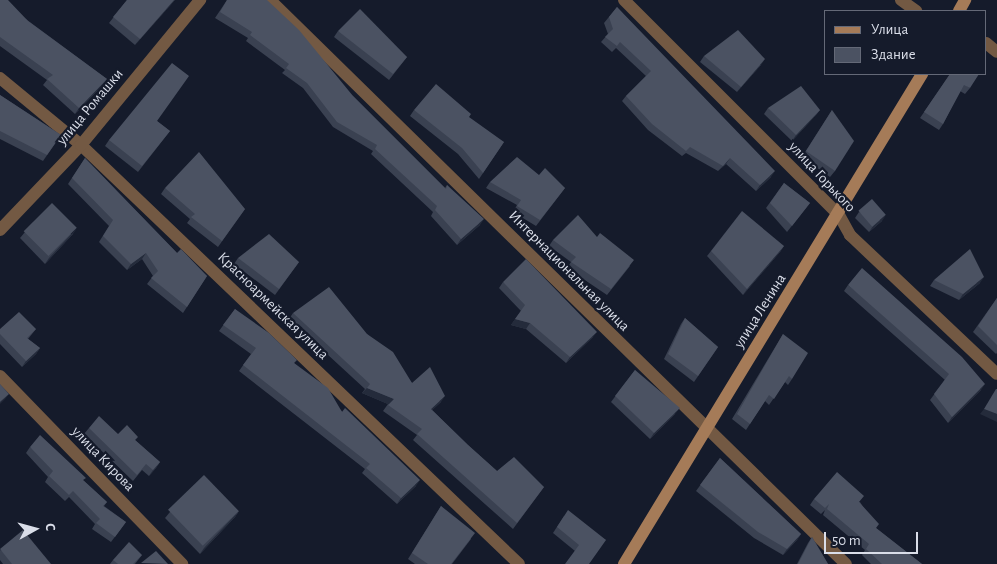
<!DOCTYPE html>
<html>
<head>
<meta charset="utf-8">
<style>
  body { margin:0 }
  #map { position:relative; width:997px; height:564px; overflow:hidden; background:#151b2b; font-family:"Alegreya Sans",sans-serif }
  div>[style] { position:absolute }
  [style*='--x'] { left:calc(var(--x)*1px); top:calc(var(--y)*1px); width:calc(var(--w)*1px); rotate:calc(var(--a)*1deg) }
  .street>* { height:12px; margin:-6px; padding:0 6px; transform-origin:6px; border-radius:6px; background:#735943 }
  .secondary>* { height:12px; margin:-6px; padding:0 6px; transform-origin:6px; border-radius:6px; background:#a57b58 }
  .wall>* { inset:0; background:#3a4151 }
  .shaded-wall>* { inset:0; background:#242b3b }
  .building>* { inset:0; background:#4b5262; transform-origin:0 0 }
  span { translate:-50% -50%; white-space:nowrap; text-align:center; line-height:1.15; -webkit-text-stroke:4.5px #151b2b; paint-order:stroke }
  .street-label { font-size:15px; color:#dadee9 }
  .legend { position:absolute; left:824px; top:10px; width:162px; height:65px; box-sizing:border-box; background:#151b2b; border:1px solid #646977; margin:0; padding:6px 9px; list-style:none; font-size:15px; color:#dadee9 }
  .legend li { display:flex; align-items:center; gap:10px; height:25px }
  .legend b { width:25px; border:1px solid #646977 }
  .north { position:absolute; left:10px; top:504px; width:50px; height:50px; -webkit-text-stroke:4px #151b2b; paint-order:stroke; rotate:83deg; font-size:14px; font-weight:700; line-height:20px; text-align:center; color:#dadee9 }
  .north::after { content:''; display:block; margin:auto; width:18px; height:22px; background:#dadee9; clip-path:polygon(50% 0,100% 100%,50% 72%,0 100%) }
  .scale { position:absolute; left:824px; top:532px; width:94px; height:22px; box-sizing:border-box; border:2px solid #dadee9; border-top:0; padding-left:6px; font-size:15px; line-height:18px; white-space:nowrap; color:#dadee9; -webkit-text-stroke:4px #151b2b; paint-order:stroke }
</style>
</head>
<body>
<div id="map">
  <div class="street">
    <i style="--x:270;--y:0;--w:806;--a:44.4"></i>
    <i style="--x:624;--y:0;--w:304;--a:45"></i>
    <i style="--x:839;--y:215;--w:23;--a:61"></i>
    <i style="--x:850;--y:235;--w:202;--a:43.4"></i>
    <i style="--x:901;--y:0;--w:19;--a:36"></i>
    <i style="--x:986;--y:43;--w:14;--a:39"></i>
    <i style="--x:0;--y:78;--w:105;--a:39.6"></i>
    <i style="--x:81;--y:145;--w:606;--a:43.73"></i>
    <i style="--x:0;--y:230;--w:117;--a:-46.4"></i>
    <i style="--x:81;--y:145;--w:188;--a:-50.6"></i>
    <i style="--x:0;--y:376;--w:262;--a:45.9"></i>
  </div>
  <div class="secondary">
    <i style="--x:959;--y:11;--w:13;--a:-61"></i>
    <i style="--x:624;--y:564;--w:574;--a:-58.69"></i>
  </div>
  <div class="wall">
    <i style="clip-path:polygon(0 0,107px 79px,103px 85px,75px 114px,43px 85px,47px 80px,0 46px)"></i>
    <i style="clip-path:polygon(127px 0,175px 0,135px 45px,109px 23px)"></i>
    <i style="clip-path:polygon(227px 0,353px 96px,445px 188px,447px 185px,480px 225px,457px 245px,431px 216px,433px 212px,371px 154px,373px 151px,333px 127px,303px 88px,282px 73px,285px 70px,246px 41px,248px 38px,215px 18px)"></i>
    <i style="clip-path:polygon(617px 7px,771px 177px,756px 191px,726px 164px,718px 171px,686px 153px,682px 156px,648px 130px,622px 101px,626px 96px,646px 76px,616px 48px,612px 52px,601px 42px,608px 34px,604px 23px)"></i>
    <i style="clip-path:polygon(338px 31px,407px 57px,389px 80px,334px 37px)"></i>
    <i style="clip-path:polygon(704px 56px,761px 65px,737px 92px,700px 62px)"></i>
    <i style="clip-path:polygon(950px 74px,970px 88px,965px 94px,960px 91px,943px 124px,939px 130px,920px 118px)"></i>
    <i style="clip-path:polygon(0 95px,61px 135px,43px 161px,0 139px)"></i>
    <i style="clip-path:polygon(768px 108px,820px 110px,816px 115px,792px 141px,764px 114px)"></i>
    <i style="clip-path:polygon(414px 110px,504px 142px,479px 179px,458px 154px,410px 116px)"></i>
    <i style="clip-path:polygon(832px 110px,835px 171px,830px 177px,802px 157px)"></i>
    <i style="clip-path:polygon(157px 121px,170px 131px,138px 172px,105px 146px,109px 140px)"></i>
    <i style="clip-path:polygon(85px 158px,177px 253px,207px 276px,183px 313px,147px 284px,153px 276px,142px 259px,127px 270px,99px 242px,109px 226px,68px 184px)"></i>
    <i style="clip-path:polygon(539px 175px,565px 188px,536px 226px,513px 212px,517px 205px,486px 188px,490px 182px)"></i>
    <i style="clip-path:polygon(784px 183px,810px 203px,787px 232px,766px 208px)"></i>
    <i style="clip-path:polygon(165px 188px,245px 209px,218px 247px,187px 223px,190px 219px,161px 194px)"></i>
    <i style="clip-path:polygon(859px 212px,882px 221px,869px 232px,855px 218px)"></i>
    <i style="clip-path:polygon(25px 232px,73px 234px,45px 264px,20px 238px)"></i>
    <i style="clip-path:polygon(597px 237px,630px 266px,607px 295px,567px 268px,571px 262px,549px 246px,553px 240px)"></i>
    <i style="clip-path:polygon(784px 246px,780px 252px,743px 295px,707px 256px,711px 251px)"></i>
    <i style="clip-path:polygon(238px 258px,299px 262px,275px 295px,234px 264px)"></i>
    <i style="clip-path:polygon(934px 280px,980px 283px,959px 300px,930px 286px)"></i>
    <i style="clip-path:polygon(503px 282px,593px 337px,566px 363px,526px 329px,511px 325px,521px 311px,499px 288px)"></i>
    <i style="clip-path:polygon(848px 285px,981px 390px,948px 423px,930px 400px,945px 380px,844px 291px)"></i>
    <i style="clip-path:polygon(997px 298px,997px 353px,996px 354px,973px 332px)"></i>
    <i style="clip-path:polygon(235px 309px,295px 364px,416px 486px,397px 504px,362px 473px,365px 469px,239px 371px,251px 354px,219px 331px)"></i>
    <i style="clip-path:polygon(293px 313px,367px 334px,412px 383px,441px 402px,432px 410px,468px 445px,497px 471px,544px 487px,513px 529px,413px 440px,417px 435px,383px 411px,388px 404px,362px 393px,365px 389px,289px 319px)"></i>
    <i style="clip-path:polygon(685px 318px,718px 347px,694px 382px,664px 359px,681px 324px)"></i>
    <i style="clip-path:polygon(0 329px,36px 329px,28px 339px,40px 348px,36px 354px,22px 367px,0 344px)"></i>
    <i style="clip-path:polygon(783px 334px,792px 379px,788px 385px,785px 382px,769px 405px,765px 401px,746px 430px,732px 419px)"></i>
    <i style="clip-path:polygon(635px 370px,675px 414px,650px 439px,611px 402px)"></i>
    <i style="clip-path:polygon(89px 428px,118px 434px,135px 440px,160px 462px,156px 468px,149px 476px,142px 470px,133px 481px,84px 434px)"></i>
    <i style="clip-path:polygon(30px 447px,84px 481px,107px 502px,104px 506px,126px 522px,111px 542px,92px 529px,95px 524px,69px 497px,65px 501px,45px 482px,48px 477px,26px 453px)"></i>
    <i style="clip-path:polygon(720px 458px,801px 534px,797px 540px,783px 555px,754px 538px,696px 491px)"></i>
    <i style="clip-path:polygon(814px 499px,860px 502px,876px 528px,922px 564px,871px 564px,862px 555px,865px 550px,823px 515px,825px 510px,821px 514px,810px 505px)"></i>
    <i style="clip-path:polygon(441px 506px,471px 539px,452px 564px,415px 564px,408px 559px)"></i>
    <i style="clip-path:polygon(239px 511px,235px 517px,200px 554px,165px 518px,170px 512px)"></i>
    <i style="clip-path:polygon(564px 516px,606px 540px,575px 551px,553px 533px)"></i>
    <i style="clip-path:polygon(812px 537px,828px 564px,797px 564px,808px 543px)"></i>
    <i style="clip-path:polygon(0 550px,51px 564px,3px 564px,0 560px)"></i>
    <i style="clip-path:polygon(142px 555px,135px 564px,110px 564px,113px 560px)"></i>
  </div>
  <div class="shaded-wall">
    <i style="clip-path:polygon(174px 0,175px 0,135px 45px,140px 39px)"></i>
    <i style="clip-path:polygon(765px 59px,761px 65px,737px 92px,741px 87px)"></i>
    <i style="clip-path:polygon(107px 79px,103px 85px,75px 114px,79px 108px)"></i>
    <i style="clip-path:polygon(820px 110px,816px 115px,792px 141px,796px 135px)"></i>
    <i style="clip-path:polygon(730px 158px,726px 164px,718px 171px,723px 166px)"></i>
    <i style="clip-path:polygon(775px 171px,771px 177px,756px 191px,760px 185px)"></i>
    <i style="clip-path:polygon(886px 215px,882px 221px,869px 232px,873px 226px)"></i>
    <i style="clip-path:polygon(484px 219px,480px 225px,457px 245px,461px 239px)"></i>
    <i style="clip-path:polygon(77px 228px,73px 234px,45px 264px,49px 258px)"></i>
    <i style="clip-path:polygon(784px 246px,780px 252px,743px 295px,747px 289px)"></i>
    <i style="clip-path:polygon(146px 253px,142px 259px,127px 270px,131px 264px)"></i>
    <i style="clip-path:polygon(984px 277px,980px 283px,959px 300px,963px 294px)"></i>
    <i style="clip-path:polygon(515px 319px,530px 323px,526px 329px,511px 325px)"></i>
    <i style="clip-path:polygon(597px 332px,593px 337px,566px 363px,570px 357px)"></i>
    <i style="clip-path:polygon(40px 348px,36px 354px,22px 367px,26px 361px)"></i>
    <i style="clip-path:polygon(985px 384px,981px 390px,948px 423px,952px 417px)"></i>
    <i style="clip-path:polygon(367px 388px,394px 399px,390px 405px,362px 393px)"></i>
    <i style="clip-path:polygon(9px 394px,5px 399px,0 404px,0 402px)"></i>
    <i style="clip-path:polygon(445px 396px,441px 402px,427px 415px,431px 409px)"></i>
    <i style="clip-path:polygon(680px 408px,675px 414px,650px 439px,654px 433px)"></i>
    <i style="clip-path:polygon(984px 409px,997px 414px,997px 422px,980px 414px)"></i>
    <i style="clip-path:polygon(160px 462px,156px 468px,149px 476px,153px 470px)"></i>
    <i style="clip-path:polygon(420px 480px,416px 486px,397px 504px,401px 498px)"></i>
    <i style="clip-path:polygon(239px 511px,235px 517px,200px 554px,204px 548px)"></i>
    <i style="clip-path:polygon(801px 534px,797px 540px,783px 555px,787px 549px)"></i>
  </div>
  <div class="building">
    <i style="clip-path:polygon(0 0,8px 0,28px 21px,107px 79px,79px 108px,47px 79px,53px 75px,0 37px)"></i>
    <i style="clip-path:polygon(127px 0,174px 0,140px 39px,113px 17px)"></i>
    <i style="clip-path:polygon(227px 0,267px 0,299px 30px,353px 96px,446px 189px,447px 185px,484px 219px,461px 239px,435px 210px,437px 206px,375px 149px,377px 145px,337px 122px,307px 83px,286px 68px,289px 64px,250px 35px,252px 32px,220px 12px)"></i>
    <i style="clip-path:polygon(617px 7px,775px 171px,760px 185px,730px 158px,723px 166px,690px 147px,686px 151px,652px 124px,626px 96px,651px 71px,620px 42px,617px 46px,605px 37px,613px 29px,609px 17px)"></i>
    <i style="clip-path:polygon(360px 9px,407px 57px,393px 74px,338px 31px)"></i>
    <i style="clip-path:polygon(738px 30px,765px 59px,741px 87px,704px 56px)"></i>
    <i style="clip-path:polygon(172px 63px,189px 76px,157px 121px,170px 131px,142px 166px,109px 140px)"></i>
    <i style="clip-path:polygon(950px 74px,979px 74px,970px 88px,964px 85px,943px 124px,924px 112px)"></i>
    <i style="clip-path:polygon(436px 84px,471px 114px,469px 117px,504px 142px,483px 173px,462px 148px,414px 110px)"></i>
    <i style="clip-path:polygon(801px 86px,820px 110px,796px 135px,768px 108px)"></i>
    <i style="clip-path:polygon(0 95px,61px 135px,47px 155px,0 131px)"></i>
    <i style="clip-path:polygon(832px 110px,854px 141px,835px 171px,806px 151px)"></i>
    <i style="clip-path:polygon(199px 152px,245px 209px,222px 241px,191px 217px,195px 214px,165px 188px)"></i>
    <i style="clip-path:polygon(517px 157px,539px 175px,545px 168px,565px 188px,540px 220px,517px 206px,521px 200px,490px 182px)"></i>
    <i style="clip-path:polygon(85px 158px,177px 253px,181px 249px,207px 276px,187px 307px,151px 278px,158px 271px,146px 253px,131px 264px,103px 236px,113px 220px,72px 178px)"></i>
    <i style="clip-path:polygon(784px 183px,810px 203px,792px 226px,770px 203px)"></i>
    <i style="left:872px;top:199px;width:21px;height:18px;rotate:49deg"></i>
    <i style="left:52px;top:203px;width:35px;height:40px;rotate:45deg"></i>
    <i style="clip-path:polygon(742px 211px,784px 246px,747px 289px,711px 251px)"></i>
    <i style="clip-path:polygon(578px 215px,597px 237px,600px 233px,634px 260px,611px 289px,571px 262px,576px 257px,553px 240px)"></i>
    <i style="clip-path:polygon(269px 234px,299px 262px,279px 289px,238px 258px)"></i>
    <i style="clip-path:polygon(970px 249px,984px 277px,963px 294px,934px 280px)"></i>
    <i style="clip-path:polygon(526px 259px,597px 332px,570px 357px,530px 323px,515px 319px,525px 305px,503px 282px)"></i>
    <i style="clip-path:polygon(862px 268px,962px 357px,985px 384px,952px 417px,934px 394px,949px 374px,848px 285px)"></i>
    <i style="clip-path:polygon(329px 287px,367px 334px,393px 352px,412px 383px,430px 367px,445px 396px,431px 409px,468px 445px,497px 471px,514px 457px,544px 487px,517px 523px,417px 434px,422px 429px,388px 405px,394px 399px,367px 388px,370px 384px,293px 313px)"></i>
    <i style="clip-path:polygon(997px 298px,997px 345px,978px 326px)"></i>
    <i style="clip-path:polygon(235px 309px,269px 333px,297px 360px,294px 363px,328px 388px,342px 412px,345px 408px,420px 480px,401px 498px,366px 468px,370px 464px,243px 365px,256px 348px,223px 325px)"></i>
    <i style="clip-path:polygon(19px 312px,36px 329px,27px 338px,40px 348px,26px 361px,0 334px,0 329px)"></i>
    <i style="clip-path:polygon(685px 318px,718px 347px,698px 376px,668px 354px)"></i>
    <i style="clip-path:polygon(783px 334px,808px 353px,792px 379px,789px 376px,774px 399px,769px 395px,750px 424px,737px 414px)"></i>
    <i style="clip-path:polygon(635px 370px,680px 408px,654px 433px,615px 396px)"></i>
    <i style="clip-path:polygon(0 384px,9px 394px,0 402px)"></i>
    <i style="clip-path:polygon(996px 389px,997px 389px,997px 414px,984px 409px)"></i>
    <i style="clip-path:polygon(99px 416px,118px 434px,127px 425px,138px 437px,135px 440px,160px 462px,153px 470px,146px 464px,137px 475px,89px 428px)"></i>
    <i style="clip-path:polygon(40px 435px,86px 478px,83px 480px,107px 502px,103px 506px,126px 522px,115px 537px,96px 523px,100px 519px,73px 491px,69px 495px,49px 476px,53px 471px,30px 447px)"></i>
    <i style="clip-path:polygon(720px 458px,801px 534px,787px 549px,758px 532px,700px 485px)"></i>
    <i style="clip-path:polygon(837px 472px,864px 496px,859px 502px,879px 524px,876px 528px,922px 564px,882px 564px,866px 549px,869px 544px,827px 509px,829px 504px,825px 508px,814px 499px)"></i>
    <i style="left:204px;top:475px;width:50px;height:50px;rotate:46deg"></i>
    <i style="clip-path:polygon(441px 506px,475px 533px,451px 564px,428px 564px,412px 553px)"></i>
    <i style="clip-path:polygon(568px 510px,606px 540px,589px 564px,565px 564px,579px 545px,557px 527px)"></i>
    <i style="clip-path:polygon(23px 530px,51px 564px,12px 564px,0 549px)"></i>
    <i style="clip-path:polygon(812px 537px,828px 564px,798px 564px)"></i>
    <i style="clip-path:polygon(129px 542px,142px 555px,133px 564px,118px 564px,113px 560px)"></i>
    <i style="clip-path:polygon(156px 551px,168px 564px,141px 563px)"></i>
  </div>
  <div class="street-label">
    <span style="left:90px;top:107px;rotate:-50deg">улица Ромашки</span>
    <span style="left:822px;top:177px;rotate:47deg">улица Горького</span>
    <span style="left:569px;top:271px;rotate:45deg">Интернациональная улица</span>
    <span style="left:273px;top:306px;rotate:44deg">Красноармейская улица</span>
    <span style="left:760px;top:311px;rotate:-58deg">улица Ленина</span>
    <span style="left:103px;top:459px;rotate:46deg">улица Кирова</span>
  </div>
  <ul class="legend">
  <li><b style="height:6px;background:#a57b58"></b>Улица</li>
  <li><b style="height:14px;background:#4b5262"></b>Здание</li>
  </ul>
  <div class="north">С</div>
  <div class="scale">50 m</div>
</div>
</body>
</html>
